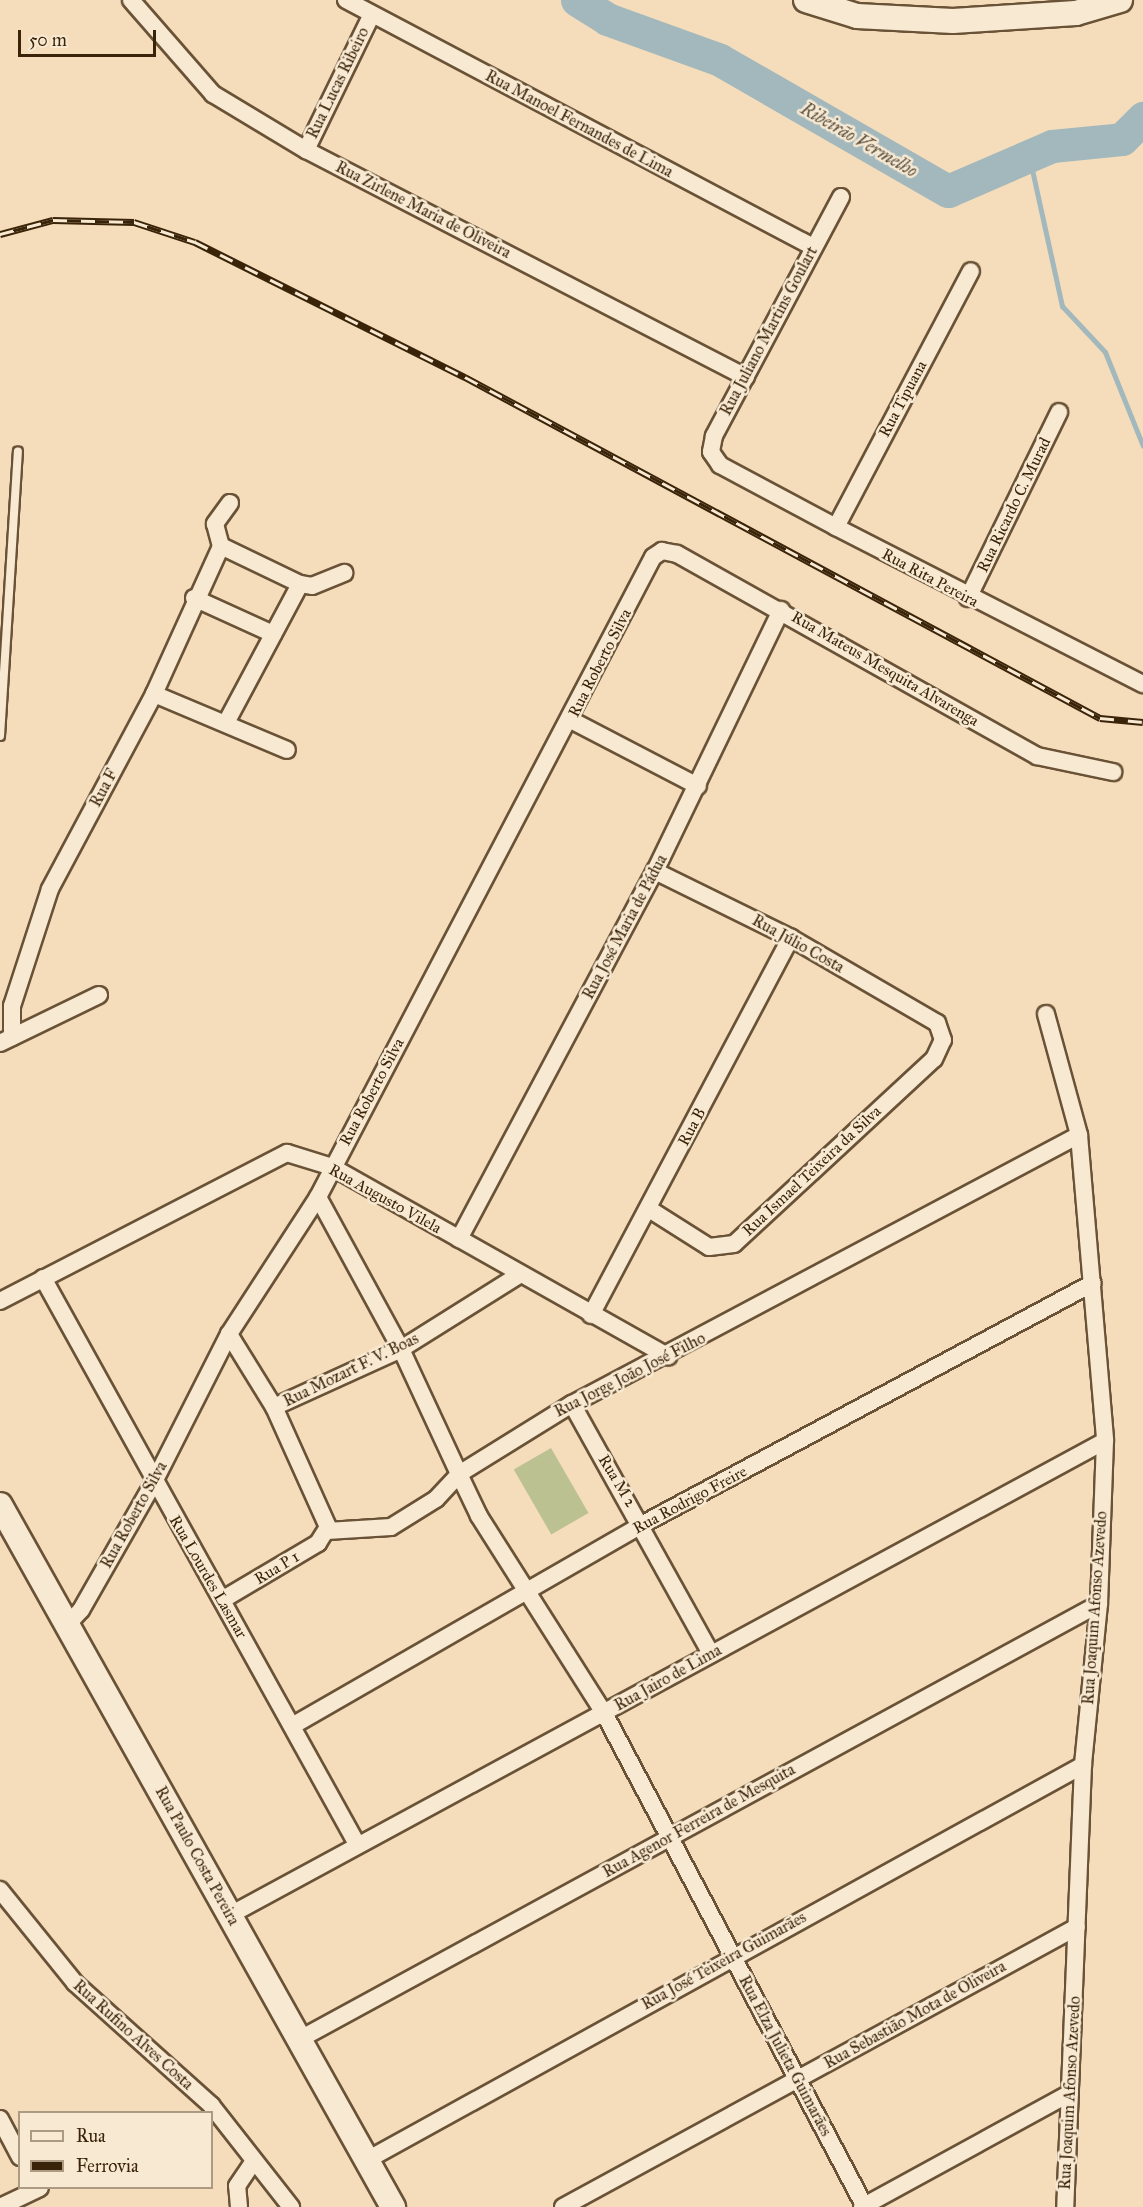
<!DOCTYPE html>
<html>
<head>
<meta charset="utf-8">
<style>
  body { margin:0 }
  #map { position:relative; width:1143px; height:2207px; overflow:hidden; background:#f5ddbb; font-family:"IM FELL Great Primer",serif }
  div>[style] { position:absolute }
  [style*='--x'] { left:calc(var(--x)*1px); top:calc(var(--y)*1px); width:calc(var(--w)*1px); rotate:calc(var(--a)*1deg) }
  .green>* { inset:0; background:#bbc191; transform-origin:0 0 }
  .stream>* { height:5px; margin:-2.5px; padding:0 2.5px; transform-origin:2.5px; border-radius:2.5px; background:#a2b8bc }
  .river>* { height:33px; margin:-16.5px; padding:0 16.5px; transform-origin:16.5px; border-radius:16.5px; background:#a2b8bc }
  .roads { filter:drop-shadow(2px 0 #695236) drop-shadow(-2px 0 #695236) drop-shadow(0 2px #695236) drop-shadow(0 -2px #695236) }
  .lane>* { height:8px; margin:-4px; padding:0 4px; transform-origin:4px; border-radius:4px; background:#f8e9d3 }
  .street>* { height:16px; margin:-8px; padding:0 8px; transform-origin:8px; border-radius:8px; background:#f8e9d3 }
  .secondary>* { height:24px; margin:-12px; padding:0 12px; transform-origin:12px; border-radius:12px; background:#f8e9d3 }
  .rail>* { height:7px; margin-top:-3.5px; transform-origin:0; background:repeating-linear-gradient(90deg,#f8e9d3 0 14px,#3a2409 0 28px); box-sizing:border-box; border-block:2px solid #3a2409 }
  span { translate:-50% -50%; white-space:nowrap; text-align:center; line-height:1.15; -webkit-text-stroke:5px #f8e9d3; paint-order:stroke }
  .street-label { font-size:16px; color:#3a2409 }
  .water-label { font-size:18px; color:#59503f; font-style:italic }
  .legend { position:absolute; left:18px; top:2111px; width:195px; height:78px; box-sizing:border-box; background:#f8e9d3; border:2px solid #ac9a82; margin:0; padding:8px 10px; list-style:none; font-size:18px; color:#3a2409 }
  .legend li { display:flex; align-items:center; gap:12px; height:30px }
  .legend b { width:30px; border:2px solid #ac9a82 }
  .scale { position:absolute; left:18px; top:30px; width:138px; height:27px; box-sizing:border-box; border:3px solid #3a2409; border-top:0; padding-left:8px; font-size:18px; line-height:21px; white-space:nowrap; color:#3a2409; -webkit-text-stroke:4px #f8e9d3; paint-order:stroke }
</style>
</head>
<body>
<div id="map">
  <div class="green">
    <i style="left:551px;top:1448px;width:75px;height:43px;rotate:60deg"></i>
  </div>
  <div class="stream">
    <i style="--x:1029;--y:156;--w:154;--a:77.6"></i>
    <i style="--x:1062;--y:306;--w:63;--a:46.9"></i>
    <i style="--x:1105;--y:352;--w:101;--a:68"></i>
  </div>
  <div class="river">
    <i style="--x:577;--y:0;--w:36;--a:32"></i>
    <i style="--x:607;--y:19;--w:120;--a:19.9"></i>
    <i style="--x:720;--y:60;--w:263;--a:29.9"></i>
    <i style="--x:948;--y:191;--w:113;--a:-23.4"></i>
    <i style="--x:1052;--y:146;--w:70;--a:-5.7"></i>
    <i style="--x:1122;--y:139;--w:30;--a:-45"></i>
  </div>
  <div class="roads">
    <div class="lane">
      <i style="--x:0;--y:736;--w:285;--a:-86.4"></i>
    </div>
    <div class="street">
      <i style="--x:131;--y:0;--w:125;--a:48.9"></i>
      <i style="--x:213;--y:94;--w:109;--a:31.1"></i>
      <i style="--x:306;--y:150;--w:495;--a:27.3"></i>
      <i style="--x:346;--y:0;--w:528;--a:27.87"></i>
      <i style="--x:306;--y:150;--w:149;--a:-64.1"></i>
      <i style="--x:841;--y:197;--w:271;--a:118"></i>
      <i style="--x:714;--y:436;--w:16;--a:101"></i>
      <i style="--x:711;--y:452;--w:16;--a:55"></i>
      <i style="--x:720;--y:465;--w:132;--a:28.1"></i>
      <i style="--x:836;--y:527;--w:345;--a:27.1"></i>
      <i style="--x:230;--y:503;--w:26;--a:126"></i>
      <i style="--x:215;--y:524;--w:23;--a:75"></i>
      <i style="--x:221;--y:546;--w:88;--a:25.7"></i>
      <i style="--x:300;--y:584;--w:12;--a:9"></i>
      <i style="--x:312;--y:586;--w:35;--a:-22"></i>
      <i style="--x:836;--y:527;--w:289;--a:-62.2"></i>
      <i style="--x:194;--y:598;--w:87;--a:24.5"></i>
      <i style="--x:968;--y:598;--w:207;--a:-63.9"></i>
      <i style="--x:154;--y:694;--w:144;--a:22.8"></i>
      <i style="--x:571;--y:720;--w:143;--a:27.5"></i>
      <i style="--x:227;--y:721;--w:155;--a:-61.9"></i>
      <i style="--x:1046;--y:1014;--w:125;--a:74.7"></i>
      <i style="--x:1079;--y:1135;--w:307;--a:85.1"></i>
      <i style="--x:1105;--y:1441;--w:163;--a:92.1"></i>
      <i style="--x:1099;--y:1604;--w:162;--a:95.7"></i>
      <i style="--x:1083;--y:1765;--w:442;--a:92.3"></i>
      <i style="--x:12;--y:1037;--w:31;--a:-90"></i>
      <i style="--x:12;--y:1006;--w:123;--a:-72"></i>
      <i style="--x:50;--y:889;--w:221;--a:-61.9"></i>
      <i style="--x:154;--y:694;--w:162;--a:-65.6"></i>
      <i style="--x:0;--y:1043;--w:110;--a:-25.9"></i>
      <i style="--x:318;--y:1197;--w:173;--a:61.4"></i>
      <i style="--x:401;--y:1349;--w:138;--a:65.1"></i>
      <i style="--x:459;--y:1474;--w:133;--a:-31.8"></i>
      <i style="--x:572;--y:1404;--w:574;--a:-27.95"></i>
      <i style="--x:649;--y:1209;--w:71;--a:32.3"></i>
      <i style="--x:709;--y:1247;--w:25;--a:-7"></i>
      <i style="--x:734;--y:1244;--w:272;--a:-42.8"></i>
      <i style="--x:934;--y:1059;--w:21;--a:-65"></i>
      <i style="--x:943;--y:1040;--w:18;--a:-109"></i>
      <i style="--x:937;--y:1023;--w:169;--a:-149.8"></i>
      <i style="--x:791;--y:938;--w:152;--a:-153.8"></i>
      <i style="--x:459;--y:1239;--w:417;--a:-62"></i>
      <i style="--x:655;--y:871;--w:290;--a:-64.2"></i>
      <i style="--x:43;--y:1278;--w:647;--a:60.98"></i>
      <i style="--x:0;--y:1301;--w:323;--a:-27.3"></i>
      <i style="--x:287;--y:1153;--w:47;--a:17.3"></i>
      <i style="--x:332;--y:1167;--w:386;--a:29.4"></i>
      <i style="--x:591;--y:1315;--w:427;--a:-62.1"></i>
      <i style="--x:572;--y:1404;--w:286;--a:60.9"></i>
      <i style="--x:274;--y:1407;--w:140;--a:-24.5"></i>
      <i style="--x:401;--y:1349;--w:139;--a:-32.1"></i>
      <i style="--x:327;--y:1531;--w:64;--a:-3.6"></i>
      <i style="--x:391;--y:1527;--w:53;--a:-31.9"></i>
      <i style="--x:436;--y:1499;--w:34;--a:-47"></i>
      <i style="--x:459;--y:1474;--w:47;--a:64.5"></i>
      <i style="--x:479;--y:1516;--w:233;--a:57.6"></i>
      <i style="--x:604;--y:1713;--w:559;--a:62.15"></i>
      <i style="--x:222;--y:1600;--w:112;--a:-30.7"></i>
      <i style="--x:318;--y:1543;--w:19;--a:-58"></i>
      <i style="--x:328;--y:1527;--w:132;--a:-114.2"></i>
      <i style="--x:274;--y:1407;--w:86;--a:-121.7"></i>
      <i style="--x:67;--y:1625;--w:21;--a:-47"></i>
      <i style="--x:81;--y:1610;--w:147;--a:-60.3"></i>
      <i style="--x:154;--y:1482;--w:166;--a:-63.1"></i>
      <i style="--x:229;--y:1334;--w:163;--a:-57"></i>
      <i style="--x:318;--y:1197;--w:722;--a:-62.37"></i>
      <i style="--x:653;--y:557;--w:11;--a:-34"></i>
      <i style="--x:662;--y:551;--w:15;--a:11"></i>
      <i style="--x:677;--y:554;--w:413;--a:29.3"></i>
      <i style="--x:1037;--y:756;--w:78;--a:11.9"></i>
      <i style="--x:292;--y:1726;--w:405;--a:-29.9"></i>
      <i style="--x:643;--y:1524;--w:510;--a:-28.17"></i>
      <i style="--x:0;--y:1890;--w:119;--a:51.1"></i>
      <i style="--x:75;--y:1983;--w:183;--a:41.9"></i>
      <i style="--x:211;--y:2105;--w:130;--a:51.9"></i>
      <i style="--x:230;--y:1915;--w:995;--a:-28.45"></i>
      <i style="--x:300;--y:2039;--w:910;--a:-28.57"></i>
      <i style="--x:0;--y:2119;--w:43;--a:62.2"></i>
      <i style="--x:367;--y:2160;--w:818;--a:-28.88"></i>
      <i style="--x:0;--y:2207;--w:44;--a:-25.4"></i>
      <i style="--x:239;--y:2207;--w:21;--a:-95"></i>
      <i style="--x:237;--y:2186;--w:30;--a:-56"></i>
      <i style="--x:563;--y:2207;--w:585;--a:-28.58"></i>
      <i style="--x:862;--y:2207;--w:237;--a:-28.7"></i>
    </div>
    <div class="secondary">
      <i style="--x:806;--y:0;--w:53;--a:17.4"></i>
      <i style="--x:857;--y:16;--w:96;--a:3"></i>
      <i style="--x:953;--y:21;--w:123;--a:-3.7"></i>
      <i style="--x:1076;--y:13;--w:46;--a:-16.5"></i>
      <i style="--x:0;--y:1505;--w:805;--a:60.76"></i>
    </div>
  </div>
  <div class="rail">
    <i style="--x:0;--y:234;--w:55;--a:-14.8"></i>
    <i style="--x:53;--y:220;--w:81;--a:1.4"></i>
    <i style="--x:134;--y:222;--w:64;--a:18.2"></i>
    <i style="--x:195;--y:242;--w:302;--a:26.6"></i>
    <i style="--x:465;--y:377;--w:721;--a:28.24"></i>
    <i style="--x:1100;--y:718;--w:43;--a:5.3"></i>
  </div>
  <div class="street-label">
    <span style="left:338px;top:83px;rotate:-64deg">Rua Lucas Ribeiro</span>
    <span style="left:579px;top:124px;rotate:28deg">Rua Manoel Fernandes de Lima</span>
    <span style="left:423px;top:210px;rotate:27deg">Rua Zirlene Maria de Oliveira</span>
    <span style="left:769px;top:331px;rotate:-62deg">Rua Juliano Martins Goulart</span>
    <span style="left:903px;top:399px;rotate:-62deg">Rua Tipuana</span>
    <span style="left:1014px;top:505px;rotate:-64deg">Rua Ricardo C. Murad</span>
    <span style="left:930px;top:578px;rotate:28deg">Rua Rita Pereira</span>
    <span style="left:600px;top:663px;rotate:-63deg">Rua Roberto Silva</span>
    <span style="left:885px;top:669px;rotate:30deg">Rua Mateus Mesquita Alvarenga</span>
    <span style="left:104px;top:788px;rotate:-62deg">Rua F</span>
    <span style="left:625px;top:927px;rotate:-62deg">Rua José Maria de Pádua</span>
    <span style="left:798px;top:944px;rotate:29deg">Rua Júlio Costa</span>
    <span style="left:372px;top:1092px;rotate:-62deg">Rua Roberto Silva</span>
    <span style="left:692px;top:1127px;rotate:-62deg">Rua B</span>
    <span style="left:812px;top:1171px;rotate:-43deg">Rua Ismael Teixeira da Silva</span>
    <span style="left:385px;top:1199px;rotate:29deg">Rua Augusto Vilela</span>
    <span style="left:351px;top:1370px;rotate:-26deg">Rua Mozart F. V. Boas</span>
    <span style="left:630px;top:1375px;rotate:-27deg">Rua Jorge João José Filho</span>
    <span style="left:617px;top:1481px;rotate:59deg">Rua M 2</span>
    <span style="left:690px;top:1500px;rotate:-28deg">Rua Rodrigo Freire</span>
    <span style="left:134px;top:1515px;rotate:-61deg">Rua Roberto Silva</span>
    <span style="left:277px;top:1568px;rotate:-31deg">Rua P 1</span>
    <span style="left:208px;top:1577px;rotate:60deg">Rua Lourdes Lasmar</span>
    <span style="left:1095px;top:1608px;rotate:-86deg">Rua Joaquim Afonso Azevedo</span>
    <span style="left:668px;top:1678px;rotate:-29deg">Rua Jairo de Lima</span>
    <span style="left:699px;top:1821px;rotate:-29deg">Rua Agenor Ferreira de Mesquita</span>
    <span style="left:197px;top:1856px;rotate:61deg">Rua Paulo Costa Pereira</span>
    <span style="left:724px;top:1961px;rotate:-29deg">Rua José Teixeira Guimarães</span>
    <span style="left:915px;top:2015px;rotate:-29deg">Rua Sebastião Mota de Oliveira</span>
    <span style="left:133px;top:2035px;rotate:42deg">Rua Rufino Alves Costa</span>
    <span style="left:785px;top:2056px;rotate:62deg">Rua Elza Julieta Guimarães</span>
    <span style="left:1070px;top:2093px;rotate:-87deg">Rua Joaquim Afonso Azevedo</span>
  </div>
  <div class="water-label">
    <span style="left:859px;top:140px;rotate:30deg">Ribeirão Vermelho</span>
  </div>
  <ul class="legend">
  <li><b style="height:8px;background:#f8e9d3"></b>Rua</li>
  <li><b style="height:8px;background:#3a2409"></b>Ferrovia</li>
  </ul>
  <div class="scale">50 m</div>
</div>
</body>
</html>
